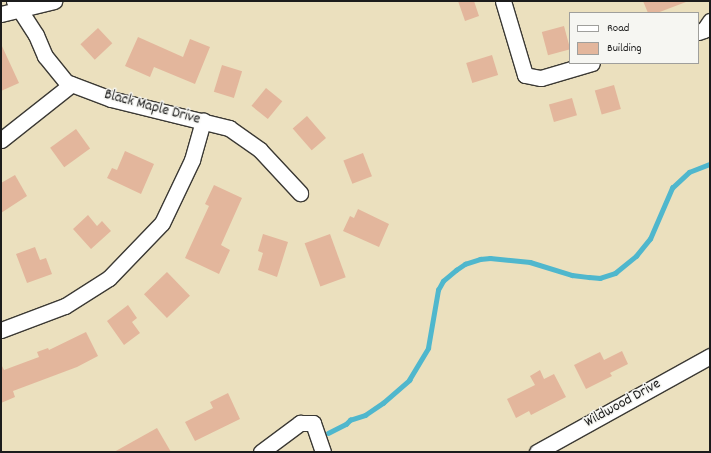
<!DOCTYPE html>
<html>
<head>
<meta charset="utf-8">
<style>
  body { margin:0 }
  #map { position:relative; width:711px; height:453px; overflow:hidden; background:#ebe0be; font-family:Dekko,sans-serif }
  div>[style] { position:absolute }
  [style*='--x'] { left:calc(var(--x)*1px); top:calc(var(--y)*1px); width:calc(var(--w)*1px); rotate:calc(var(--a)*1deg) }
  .stream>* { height:4.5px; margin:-2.25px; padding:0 2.25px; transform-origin:2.25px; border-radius:2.25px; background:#4fb7cd }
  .building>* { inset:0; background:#e3b69c; transform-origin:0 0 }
  .roads { filter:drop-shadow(1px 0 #3b3934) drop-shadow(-1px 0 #3b3934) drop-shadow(0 1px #3b3934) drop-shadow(0 -1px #3b3934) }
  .minor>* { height:15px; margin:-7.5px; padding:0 7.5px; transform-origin:7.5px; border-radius:7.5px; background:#fff }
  span { translate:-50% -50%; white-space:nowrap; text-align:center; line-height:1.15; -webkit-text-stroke:3px #f6f6f2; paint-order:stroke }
  .street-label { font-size:15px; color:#1c1c1c }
  .frame { position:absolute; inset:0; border:2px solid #1c1c1c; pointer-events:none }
  .legend { position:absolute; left:569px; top:12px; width:130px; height:52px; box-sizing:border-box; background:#f6f6f2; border:1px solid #9f9f9c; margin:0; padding:5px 7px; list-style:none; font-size:12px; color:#1c1c1c }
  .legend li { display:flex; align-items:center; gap:8px; height:20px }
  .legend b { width:20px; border:1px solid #9f9f9c }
</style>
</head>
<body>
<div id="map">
  <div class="stream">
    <i style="--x:328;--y:433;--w:20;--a:-27"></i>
    <i style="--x:346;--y:424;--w:6;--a:-45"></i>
    <i style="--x:350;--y:420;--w:16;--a:-18"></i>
    <i style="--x:365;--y:415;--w:22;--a:-34"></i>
    <i style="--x:383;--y:403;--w:35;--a:-41"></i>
    <i style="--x:409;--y:380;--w:37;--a:-59"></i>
    <i style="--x:428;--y:348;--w:59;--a:-80.2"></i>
    <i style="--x:438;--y:290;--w:10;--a:-61"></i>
    <i style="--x:443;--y:281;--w:17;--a:-40"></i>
    <i style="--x:456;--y:270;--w:11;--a:-34"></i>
    <i style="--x:465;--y:264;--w:16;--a:-18"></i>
    <i style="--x:480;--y:259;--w:10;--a:-6"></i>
    <i style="--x:490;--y:258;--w:40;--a:5.7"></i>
    <i style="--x:530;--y:262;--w:44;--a:17.2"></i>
    <i style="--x:572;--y:275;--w:17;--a:7"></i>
    <i style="--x:589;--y:277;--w:11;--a:5"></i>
    <i style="--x:600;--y:278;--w:16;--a:-18"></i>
    <i style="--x:615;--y:273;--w:27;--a:-39"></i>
    <i style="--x:636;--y:256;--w:22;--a:-51"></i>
    <i style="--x:650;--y:239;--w:56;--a:-66.7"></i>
    <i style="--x:672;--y:188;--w:23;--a:-43"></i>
    <i style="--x:689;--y:172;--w:22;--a:-21"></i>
  </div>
  <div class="building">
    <i style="clip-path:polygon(458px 1px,474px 1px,479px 16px,465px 21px)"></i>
    <i style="clip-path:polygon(643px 1px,685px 1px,686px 2px,657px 13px,648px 13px)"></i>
    <i style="left:564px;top:26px;width:24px;height:23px;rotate:75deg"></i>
    <i style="left:98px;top:28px;width:21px;height:24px;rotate:47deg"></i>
    <i style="clip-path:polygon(138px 37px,183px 57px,190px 39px,210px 47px,195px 84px,154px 67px,150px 77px,125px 66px)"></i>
    <i style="clip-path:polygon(1px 44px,19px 83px,1px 91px)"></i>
    <i style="left:492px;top:55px;width:21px;height:27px;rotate:73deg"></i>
    <i style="left:222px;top:65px;width:21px;height:28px;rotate:17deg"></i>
    <i style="left:614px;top:85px;width:25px;height:20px;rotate:74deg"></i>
    <i style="left:266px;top:88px;width:21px;height:23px;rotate:39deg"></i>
    <i style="left:572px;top:98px;width:18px;height:24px;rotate:74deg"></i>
    <i style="left:307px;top:116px;width:29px;height:19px;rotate:49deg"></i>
    <i style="left:76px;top:129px;width:24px;height:32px;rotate:54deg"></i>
    <i style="clip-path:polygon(125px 151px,154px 164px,141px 194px,107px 178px,112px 168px,117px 170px)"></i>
    <i style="left:363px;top:153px;width:25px;height:21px;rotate:69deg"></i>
    <i style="clip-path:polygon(15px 175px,27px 196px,1px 213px,1px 183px)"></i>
    <i style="clip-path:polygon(214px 185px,242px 198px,221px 245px,230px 250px,219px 274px,185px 258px,209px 206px,205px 204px)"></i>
    <i style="clip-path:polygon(358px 209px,389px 224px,379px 247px,343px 231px,350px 216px,354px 218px)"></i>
    <i style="clip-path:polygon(88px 215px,97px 226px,102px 221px,111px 231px,91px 249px,73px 229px)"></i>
    <i style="clip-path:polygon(263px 234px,288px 242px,277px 277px,258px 270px,263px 253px,258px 251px)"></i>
    <i style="left:330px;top:234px;width:46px;height:27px;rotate:70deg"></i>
    <i style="clip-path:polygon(35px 247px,40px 260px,46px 258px,52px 274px,27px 283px,16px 254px)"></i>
    <i style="left:167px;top:272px;width:33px;height:32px;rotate:46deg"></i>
    <i style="clip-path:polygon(128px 305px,137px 318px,132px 322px,140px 333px,124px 345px,107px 321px)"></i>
    <i style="clip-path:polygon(86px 332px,98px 356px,77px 367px,13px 391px,15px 397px,1px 403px,1px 364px,4px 370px,39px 357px,37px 352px,48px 348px,49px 350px)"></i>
    <i style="clip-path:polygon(622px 351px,628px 364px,610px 373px,612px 376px,586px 389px,574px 365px,600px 352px,604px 360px)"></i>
    <i style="clip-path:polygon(540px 370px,544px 379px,554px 374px,566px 397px,531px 415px,529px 411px,516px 418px,507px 399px,535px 385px,530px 376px)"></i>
    <i style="clip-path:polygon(228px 393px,240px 419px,195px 441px,185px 422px,213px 408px,210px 402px)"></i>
    <i style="clip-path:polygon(157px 428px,171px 452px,114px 452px)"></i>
  </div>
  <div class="roads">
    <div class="minor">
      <i style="--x:14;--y:1;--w:40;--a:57.1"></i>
      <i style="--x:36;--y:35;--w:23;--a:67"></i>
      <i style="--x:45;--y:56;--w:33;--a:51"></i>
      <i style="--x:66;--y:82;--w:48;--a:20.7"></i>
      <i style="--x:111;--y:99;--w:122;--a:13.8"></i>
      <i style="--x:229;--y:128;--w:38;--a:35"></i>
      <i style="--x:260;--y:150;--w:59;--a:47.1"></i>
      <i style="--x:503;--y:1;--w:77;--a:73.4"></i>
      <i style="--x:525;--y:75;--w:16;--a:11"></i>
      <i style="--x:541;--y:78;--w:53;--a:-16.4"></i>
      <i style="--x:1;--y:14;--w:55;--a:-13.8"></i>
      <i style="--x:698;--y:32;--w:6;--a:-18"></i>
      <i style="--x:704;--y:30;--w:11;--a:-56"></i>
      <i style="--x:1;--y:140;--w:90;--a:-38.3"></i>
      <i style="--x:1;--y:330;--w:68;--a:-20.6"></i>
      <i style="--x:65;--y:306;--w:52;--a:-32.5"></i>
      <i style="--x:109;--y:278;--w:76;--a:-46.1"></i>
      <i style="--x:162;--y:223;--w:70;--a:-64.5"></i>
      <i style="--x:192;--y:160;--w:41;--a:-74.2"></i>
      <i style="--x:261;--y:452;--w:49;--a:-36.6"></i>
      <i style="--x:300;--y:423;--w:13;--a:0"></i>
      <i style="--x:313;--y:423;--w:31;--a:71"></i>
      <i style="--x:537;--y:452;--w:198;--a:-29"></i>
    </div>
  </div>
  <div class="street-label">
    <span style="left:152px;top:108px;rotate:15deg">Black Maple Drive</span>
    <span style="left:623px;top:404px;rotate:-29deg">Wildwood Drive</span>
  </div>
  <div class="frame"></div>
  <ul class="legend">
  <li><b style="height:5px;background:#fff"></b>Road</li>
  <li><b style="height:11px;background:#e3b69c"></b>Building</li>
  </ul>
</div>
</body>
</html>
